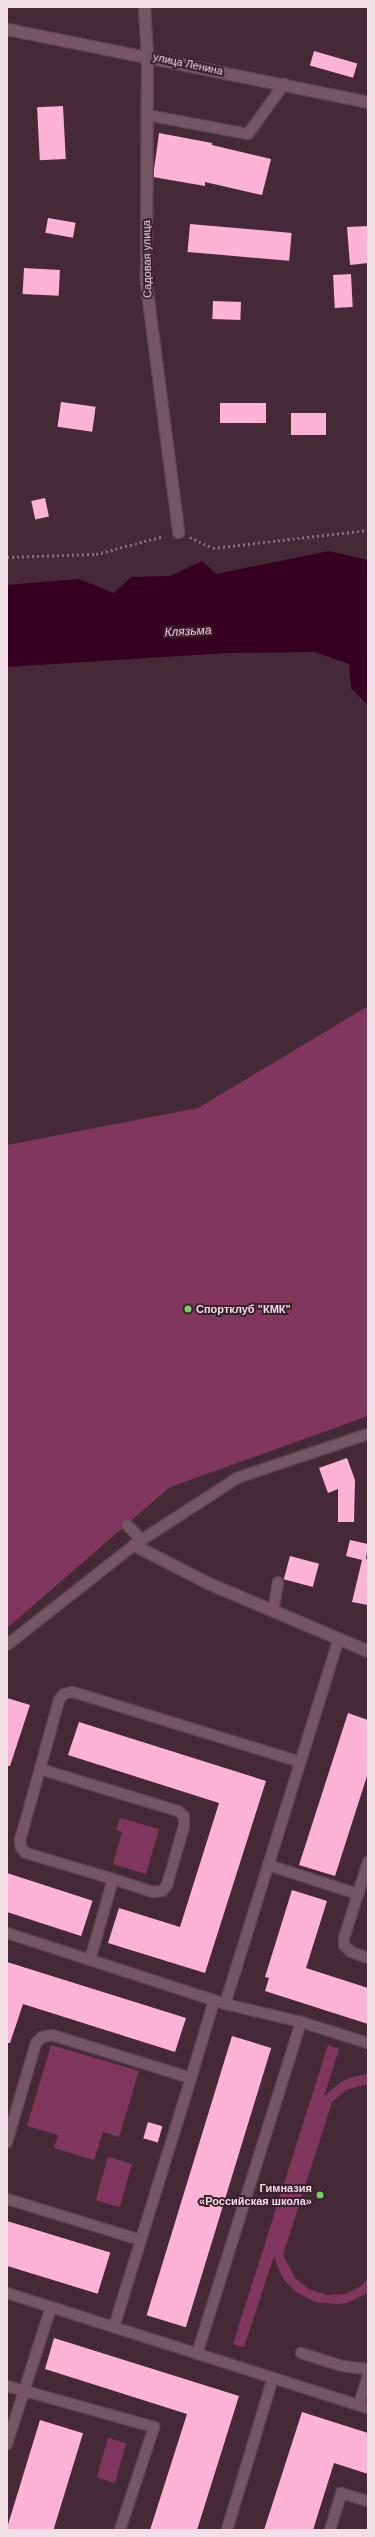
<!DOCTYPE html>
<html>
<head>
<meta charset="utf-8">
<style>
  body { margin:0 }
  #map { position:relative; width:375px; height:2537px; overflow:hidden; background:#452936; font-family:Arial,sans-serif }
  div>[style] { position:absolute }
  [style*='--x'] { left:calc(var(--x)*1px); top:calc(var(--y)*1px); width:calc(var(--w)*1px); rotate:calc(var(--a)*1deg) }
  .green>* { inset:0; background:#81375d; transform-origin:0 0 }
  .water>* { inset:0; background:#370020 }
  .building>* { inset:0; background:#feb2d4; transform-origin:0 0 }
  .path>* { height:2.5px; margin-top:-1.25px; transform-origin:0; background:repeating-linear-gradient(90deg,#88707b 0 2px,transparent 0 5px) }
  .roads { filter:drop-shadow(1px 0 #5f4752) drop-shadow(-1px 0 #5f4752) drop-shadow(0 1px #5f4752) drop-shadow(0 -1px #5f4752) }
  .service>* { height:10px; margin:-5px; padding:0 5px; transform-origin:5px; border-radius:5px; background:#765665 }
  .minor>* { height:11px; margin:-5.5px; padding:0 5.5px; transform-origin:5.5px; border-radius:5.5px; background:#765665 }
  .tertiary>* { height:11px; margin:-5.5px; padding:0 5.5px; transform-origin:5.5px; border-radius:5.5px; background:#765665 }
  .dots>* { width:11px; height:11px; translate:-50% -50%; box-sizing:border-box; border:2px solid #3a1f2c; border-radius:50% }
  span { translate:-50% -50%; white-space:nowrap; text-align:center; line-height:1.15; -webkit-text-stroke:4px #3a1f2c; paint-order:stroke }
  .street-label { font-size:11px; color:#f2dfe7 }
  .poi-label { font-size:11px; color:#f2dfe7; font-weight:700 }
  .left { translate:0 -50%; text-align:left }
  .right { translate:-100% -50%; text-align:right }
  .water-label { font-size:12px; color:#f5c5da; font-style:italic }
  .frame { position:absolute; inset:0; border:8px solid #f2dfe7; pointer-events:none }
</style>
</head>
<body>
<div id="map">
  <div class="green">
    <i style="clip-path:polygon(368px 1006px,368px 1416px,170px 1487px,7px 1628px,7px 1145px,198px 1108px)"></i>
    <i style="clip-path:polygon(120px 1818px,159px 1829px,146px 1874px,113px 1864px,122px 1832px,116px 1830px)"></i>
    <i style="clip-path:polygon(51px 2045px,139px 2071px,119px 2137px,103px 2132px,94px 2160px,54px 2148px,58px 2135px,27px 2126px)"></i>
    <i style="clip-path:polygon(328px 2045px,339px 2049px,324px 2096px,341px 2082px,352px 2077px,368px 2074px,368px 2084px,346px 2090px,332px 2102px,283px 2255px,295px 2278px,309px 2289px,327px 2295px,345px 2294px,361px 2286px,368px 2279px,368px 2293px,347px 2303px,336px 2304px,315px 2302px,296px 2292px,288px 2284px,281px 2275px,274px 2256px,244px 2347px,233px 2344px)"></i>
    <i style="left:108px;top:2157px;width:25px;height:45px;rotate:16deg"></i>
    <i style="left:108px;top:2438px;width:19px;height:41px;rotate:16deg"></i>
  </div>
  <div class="water">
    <i style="clip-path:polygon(329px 551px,368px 560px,368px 705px,351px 688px,349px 664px,315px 652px,227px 653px,7px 667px,7px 585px,79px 579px,114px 593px,131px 577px,170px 576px,202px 561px,216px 574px)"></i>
  </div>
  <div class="building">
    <i style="left:314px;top:51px;width:45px;height:15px;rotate:16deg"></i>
    <i style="left:63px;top:106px;width:53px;height:26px;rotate:87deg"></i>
    <i style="clip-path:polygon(159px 133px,212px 143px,212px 145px,271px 159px,262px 195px,205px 182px,205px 186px,153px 177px)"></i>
    <i style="left:48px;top:218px;width:28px;height:15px;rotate:10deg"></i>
    <i style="left:190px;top:224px;width:102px;height:28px;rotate:5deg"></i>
    <i style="clip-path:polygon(368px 226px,368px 263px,350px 265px,347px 227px)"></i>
    <i style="left:24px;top:268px;width:36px;height:26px;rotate:3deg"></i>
    <i style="left:351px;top:274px;width:33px;height:18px;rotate:87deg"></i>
    <i style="left:213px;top:301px;width:28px;height:18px;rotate:2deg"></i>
    <i style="left:61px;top:402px;width:35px;height:25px;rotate:8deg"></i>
    <i style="left:266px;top:403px;width:20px;height:46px;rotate:90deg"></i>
    <i style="left:291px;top:413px;width:35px;height:22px"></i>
    <i style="left:45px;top:498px;width:19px;height:14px;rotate:78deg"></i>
    <i style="clip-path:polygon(347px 1458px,355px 1480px,354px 1522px,338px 1522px,338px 1489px,328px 1493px,319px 1468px)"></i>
    <i style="clip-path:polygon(350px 1540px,368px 1544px,366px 1559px,368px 1560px,368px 1605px,352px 1602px,362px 1560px,346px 1556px)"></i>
    <i style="left:290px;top:1556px;width:30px;height:24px;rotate:15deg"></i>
    <i style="clip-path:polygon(7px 1698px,30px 1705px,10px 1766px,7px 1766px)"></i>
    <i style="clip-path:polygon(348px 1713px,368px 1720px,368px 1773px,335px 1876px,299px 1865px)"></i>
    <i style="clip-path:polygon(79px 1722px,266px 1781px,205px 1973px,108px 1943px,119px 1908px,180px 1927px,219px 1803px,68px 1755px)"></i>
    <i style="left:7px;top:1873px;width:90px;height:37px;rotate:18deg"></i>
    <i style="clip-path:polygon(292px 1890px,327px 1901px,306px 1968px,368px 1988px,368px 2024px,265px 1991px,269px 1978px,265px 1977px)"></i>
    <i style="clip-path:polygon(7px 1962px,186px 2018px,175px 2052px,23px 2004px,10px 2043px,7px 2043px)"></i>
    <i style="left:232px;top:2036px;width:41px;height:292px;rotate:17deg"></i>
    <i style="left:148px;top:2122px;width:15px;height:17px;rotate:16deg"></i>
    <i style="left:7px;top:2221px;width:108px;height:43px;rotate:17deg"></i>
    <i style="clip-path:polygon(54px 2338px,239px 2396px,197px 2530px,150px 2530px,187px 2414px,45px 2369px)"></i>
    <i style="clip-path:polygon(302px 2412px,368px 2433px,368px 2474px,334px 2463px,313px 2530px,264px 2530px)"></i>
    <i style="left:40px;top:2420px;width:45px;height:115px;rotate:17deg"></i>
  </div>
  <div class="path">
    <i style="--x:190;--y:537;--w:25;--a:26"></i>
    <i style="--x:213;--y:548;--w:156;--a:-6.6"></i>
    <i style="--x:7;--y:557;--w:89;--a:-1.9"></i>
    <i style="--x:96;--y:554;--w:70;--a:-14.8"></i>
  </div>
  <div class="roads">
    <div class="service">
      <i style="--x:147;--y:115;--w:103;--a:10.7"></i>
      <i style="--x:248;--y:134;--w:62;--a:-54.2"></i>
      <i style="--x:127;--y:1525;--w:21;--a:45"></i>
      <i style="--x:273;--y:1611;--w:29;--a:-80"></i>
      <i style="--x:7;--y:1645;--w:162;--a:-38.2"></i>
      <i style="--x:134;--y:1545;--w:123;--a:-33"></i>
      <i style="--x:237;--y:1478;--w:138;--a:-18.6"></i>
      <i style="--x:40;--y:1769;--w:72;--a:-74.6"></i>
      <i style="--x:59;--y:1700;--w:8;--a:-50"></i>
      <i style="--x:64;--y:1694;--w:9;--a:-13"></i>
      <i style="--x:73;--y:1692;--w:238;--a:17.1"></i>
      <i style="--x:368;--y:1862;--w:80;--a:107.5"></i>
      <i style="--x:344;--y:1938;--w:7;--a:90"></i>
      <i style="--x:344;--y:1945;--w:10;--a:45"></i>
      <i style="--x:351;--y:1952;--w:18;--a:19"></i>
      <i style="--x:268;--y:1865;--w:95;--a:17.9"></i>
      <i style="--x:7;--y:1933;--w:229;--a:18"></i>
      <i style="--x:225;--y:2004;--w:78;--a:13.3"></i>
      <i style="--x:301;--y:2022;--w:348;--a:107.4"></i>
      <i style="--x:90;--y:1960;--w:84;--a:-74.1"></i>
      <i style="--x:113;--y:1879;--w:42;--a:18"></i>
      <i style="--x:153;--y:1892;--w:9;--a:-6"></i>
      <i style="--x:162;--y:1891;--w:8;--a:-50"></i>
      <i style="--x:167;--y:1885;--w:61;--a:-73.9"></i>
      <i style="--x:184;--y:1826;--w:10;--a:-90"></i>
      <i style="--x:184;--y:1816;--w:8;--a:-140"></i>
      <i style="--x:178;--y:1811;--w:144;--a:-163.1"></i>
      <i style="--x:40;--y:1769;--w:74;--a:105.7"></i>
      <i style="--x:20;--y:1840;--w:8;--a:83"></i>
      <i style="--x:21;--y:1848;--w:7;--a:45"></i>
      <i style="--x:26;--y:1853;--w:91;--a:16.6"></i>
      <i style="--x:225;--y:2004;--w:382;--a:-72.7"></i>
      <i style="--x:301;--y:2022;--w:70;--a:17.4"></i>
      <i style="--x:191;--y:2078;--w:80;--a:-73.4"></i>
      <i style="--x:7;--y:2142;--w:103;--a:-73.7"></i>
      <i style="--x:36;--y:2043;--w:8;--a:-45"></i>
      <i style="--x:42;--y:2037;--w:10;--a:-11"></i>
      <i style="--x:52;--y:2035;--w:145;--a:17.2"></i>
      <i style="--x:191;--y:2078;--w:261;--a:107.2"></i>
      <i style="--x:7;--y:2199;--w:139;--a:17.1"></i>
      <i style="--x:7;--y:2293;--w:379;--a:17.7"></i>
      <i style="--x:301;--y:2353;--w:43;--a:17.6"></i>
      <i style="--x:342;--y:2366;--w:26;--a:7"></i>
      <i style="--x:7;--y:2386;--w:153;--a:15.6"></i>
      <i style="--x:154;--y:2427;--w:108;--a:108.3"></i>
      <i style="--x:359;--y:2405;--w:30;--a:-73"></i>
      <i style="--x:7;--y:2444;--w:144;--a:-72.2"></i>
      <i style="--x:227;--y:2530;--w:159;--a:-73.2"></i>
      <i style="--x:330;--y:2530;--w:39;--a:-73"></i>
      <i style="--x:341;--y:2493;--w:28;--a:17"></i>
    </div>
    <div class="minor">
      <i style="--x:144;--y:7;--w:49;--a:86.5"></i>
      <i style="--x:147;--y:56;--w:228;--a:90.3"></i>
      <i style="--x:146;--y:284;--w:250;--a:82.6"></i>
      <i style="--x:134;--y:1545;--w:83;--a:27.2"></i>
      <i style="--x:208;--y:1583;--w:174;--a:23"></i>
    </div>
    <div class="tertiary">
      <i style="--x:7;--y:29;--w:368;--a:11.4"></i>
    </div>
  </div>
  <div class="dots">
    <i style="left:188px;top:1309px;background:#71d35e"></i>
    <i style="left:320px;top:2195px;background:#71d35e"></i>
  </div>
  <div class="street-label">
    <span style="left:188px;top:64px;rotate:12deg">улица Ленина</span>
    <span style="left:147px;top:259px;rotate:-91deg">Садовая улица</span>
  </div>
  <div class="poi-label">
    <span class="left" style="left:196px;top:1309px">Спортклуб "КМК"</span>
    <span class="right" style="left:312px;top:2195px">Гимназия<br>«Российская школа»</span>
  </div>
  <div class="water-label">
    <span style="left:188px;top:632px;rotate:-3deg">Клязьма</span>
  </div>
  <div class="frame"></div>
</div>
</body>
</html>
